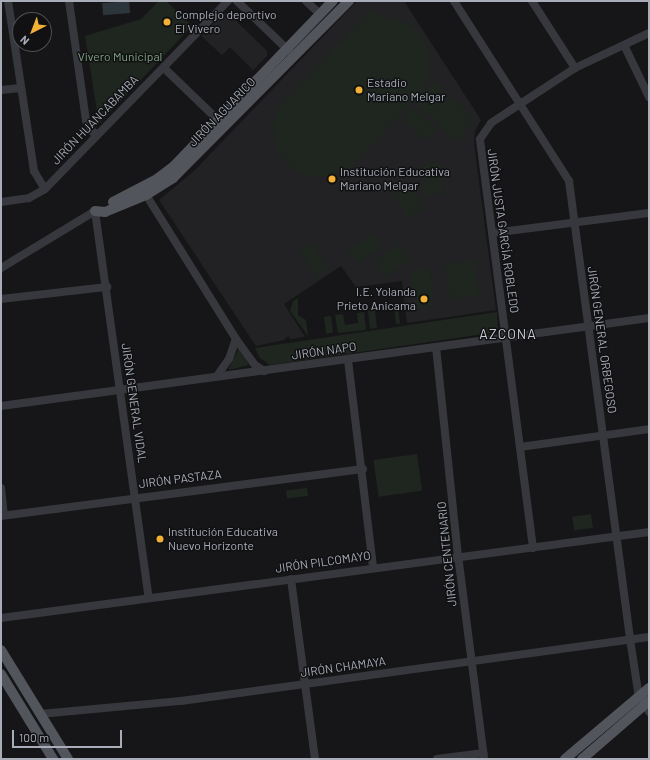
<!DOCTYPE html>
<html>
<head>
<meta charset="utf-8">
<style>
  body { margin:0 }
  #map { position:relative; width:650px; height:760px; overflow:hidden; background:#161618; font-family:Barlow,sans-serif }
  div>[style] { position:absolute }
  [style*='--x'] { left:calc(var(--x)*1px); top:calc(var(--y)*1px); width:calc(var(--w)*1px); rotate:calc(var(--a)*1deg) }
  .built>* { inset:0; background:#222225 }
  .green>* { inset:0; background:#1e261f; transform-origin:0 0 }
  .water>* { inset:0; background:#2c353c; transform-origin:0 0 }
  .minor>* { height:8px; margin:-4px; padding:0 4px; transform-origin:4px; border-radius:4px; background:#37383d }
  .major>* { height:10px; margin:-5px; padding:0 5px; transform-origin:5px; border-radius:5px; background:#53555c }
  .dots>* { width:11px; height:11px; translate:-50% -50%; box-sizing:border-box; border:2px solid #111113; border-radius:50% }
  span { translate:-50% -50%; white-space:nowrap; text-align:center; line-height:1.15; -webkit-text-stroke:3px #111113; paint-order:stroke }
  .poi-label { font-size:12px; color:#a8adb8 }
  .left { translate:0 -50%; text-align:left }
  .right { translate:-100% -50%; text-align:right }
  .park-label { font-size:12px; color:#7fa381 }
  .street-label { font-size:12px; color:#a8adb8 }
  .quarter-label { font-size:14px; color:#c9ccd4; letter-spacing:1px }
  .frame { position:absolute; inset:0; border:2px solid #a8adb8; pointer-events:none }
  .north { position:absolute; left:12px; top:12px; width:40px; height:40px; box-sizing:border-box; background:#111113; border:1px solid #4d4f55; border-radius:50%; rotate:222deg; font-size:11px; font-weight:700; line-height:16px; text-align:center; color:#a8adb8 }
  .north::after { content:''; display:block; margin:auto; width:14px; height:18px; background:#f2b134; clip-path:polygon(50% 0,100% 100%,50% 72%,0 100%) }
  .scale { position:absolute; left:12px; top:730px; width:110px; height:18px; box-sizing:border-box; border:2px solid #a8adb8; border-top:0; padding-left:5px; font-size:12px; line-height:14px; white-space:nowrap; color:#a8adb8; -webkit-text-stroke:3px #111113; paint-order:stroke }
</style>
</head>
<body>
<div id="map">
  <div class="built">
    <i style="clip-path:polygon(357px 1px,404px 1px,481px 120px,475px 131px,474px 144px,496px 310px,407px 323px,402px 281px,356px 287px,341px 266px,284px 304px,305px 337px,290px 339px,288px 336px,284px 340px,256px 346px,159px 200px,194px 171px)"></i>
    <i style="clip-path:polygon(223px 13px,228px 13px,267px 51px,267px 56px,253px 70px,230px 47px,222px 55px,201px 36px)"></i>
  </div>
  <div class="green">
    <i style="clip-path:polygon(159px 1px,166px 1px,192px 26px,99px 124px,85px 36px,141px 19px)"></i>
    <i style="clip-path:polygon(372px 9px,380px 17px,406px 22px,421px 35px,430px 54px,429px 78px,420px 94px,350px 168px,327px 177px,303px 175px,284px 161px,276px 148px,273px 124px,279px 107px)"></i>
    <i style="left:434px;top:82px;width:19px;height:29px;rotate:43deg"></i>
    <i style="left:450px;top:96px;width:35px;height:29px;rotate:44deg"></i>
    <i style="left:412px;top:107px;width:33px;height:16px;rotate:41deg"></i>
    <i style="left:440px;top:163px;width:31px;height:19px;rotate:84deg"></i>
    <i style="left:406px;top:179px;width:34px;height:20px;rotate:56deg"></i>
    <i style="left:373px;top:233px;width:17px;height:30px;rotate:57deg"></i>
    <i style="left:311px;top:243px;width:32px;height:14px;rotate:55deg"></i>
    <i style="left:400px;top:243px;width:19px;height:32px;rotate:55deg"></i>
    <i style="left:474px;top:260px;width:36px;height:29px;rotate:82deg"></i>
    <i style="left:430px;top:268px;width:39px;height:19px;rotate:84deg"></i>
    <i style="clip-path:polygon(298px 298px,298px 315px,306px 320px,308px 336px,290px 311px,293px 301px)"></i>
    <i style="left:398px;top:307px;width:17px;height:4px;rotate:83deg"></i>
    <i style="left:375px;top:310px;width:18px;height:7px;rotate:84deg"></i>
    <i style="clip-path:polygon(364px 312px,366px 330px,338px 333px,335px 315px,343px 314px,345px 325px,358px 323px,357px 313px)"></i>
    <i style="clip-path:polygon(497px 312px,498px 332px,270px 365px,260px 358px,255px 348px)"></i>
    <i style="left:331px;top:316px;width:17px;height:7px;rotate:83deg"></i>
    <i style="clip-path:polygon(239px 348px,249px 365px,229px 370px,229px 368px)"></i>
    <i style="left:417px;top:454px;width:37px;height:44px;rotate:82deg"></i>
    <i style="left:307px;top:488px;width:8px;height:21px;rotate:83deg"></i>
    <i style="left:591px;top:514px;width:14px;height:19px;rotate:82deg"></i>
  </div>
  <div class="water">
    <i style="left:129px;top:1px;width:12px;height:27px;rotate:85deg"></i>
  </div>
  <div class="minor">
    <i style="--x:8;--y:1;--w:172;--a:81.3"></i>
    <i style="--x:34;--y:171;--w:21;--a:59"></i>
    <i style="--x:69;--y:1;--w:121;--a:81.9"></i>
    <i style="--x:86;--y:121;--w:13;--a:58"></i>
    <i style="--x:93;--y:132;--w:5;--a:22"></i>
    <i style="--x:237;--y:1;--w:75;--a:43.9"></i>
    <i style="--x:306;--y:1;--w:19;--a:43"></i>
    <i style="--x:454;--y:1;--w:214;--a:57.4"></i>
    <i style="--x:569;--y:181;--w:462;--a:82.4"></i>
    <i style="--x:630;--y:639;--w:53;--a:81.3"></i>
    <i style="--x:638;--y:691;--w:24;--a:62"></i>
    <i style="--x:532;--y:1;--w:80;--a:57.3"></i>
    <i style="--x:624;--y:45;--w:58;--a:64.3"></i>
    <i style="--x:164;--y:68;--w:75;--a:43.9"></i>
    <i style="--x:1;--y:90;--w:20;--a:-6"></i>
    <i style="--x:143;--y:190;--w:176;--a:58"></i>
    <i style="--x:236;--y:339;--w:32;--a:54"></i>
    <i style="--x:255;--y:365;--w:11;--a:34"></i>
    <i style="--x:1;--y:202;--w:28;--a:-8"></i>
    <i style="--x:29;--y:198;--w:18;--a:-29"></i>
    <i style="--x:45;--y:189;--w:262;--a:-45.8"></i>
    <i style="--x:492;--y:233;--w:158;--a:-7.3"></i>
    <i style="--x:1;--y:268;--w:110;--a:-31.2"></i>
    <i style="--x:95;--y:211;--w:391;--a:82.1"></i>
    <i style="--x:1;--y:299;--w:107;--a:-6.5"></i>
    <i style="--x:436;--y:347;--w:209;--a:84"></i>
    <i style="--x:458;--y:555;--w:206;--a:82.7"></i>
    <i style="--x:348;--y:360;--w:209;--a:83.1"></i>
    <i style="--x:217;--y:376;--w:21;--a:-55"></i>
    <i style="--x:229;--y:359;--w:21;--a:-71"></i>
    <i style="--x:1;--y:406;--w:654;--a:-7.73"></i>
    <i style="--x:520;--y:447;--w:130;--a:-7.9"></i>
    <i style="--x:1;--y:488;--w:27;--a:84"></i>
    <i style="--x:1;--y:516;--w:365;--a:-7.4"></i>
    <i style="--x:533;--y:548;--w:412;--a:-97.4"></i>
    <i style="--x:480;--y:139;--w:19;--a:-55"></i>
    <i style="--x:491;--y:123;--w:100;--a:-33.2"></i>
    <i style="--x:575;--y:68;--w:82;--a:-25.3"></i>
    <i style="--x:291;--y:579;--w:182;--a:82.4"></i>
    <i style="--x:1;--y:618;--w:654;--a:-7.56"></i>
    <i style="--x:40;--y:714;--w:142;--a:-5.3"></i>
    <i style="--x:181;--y:701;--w:472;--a:-7.8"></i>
    <i style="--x:437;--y:759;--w:47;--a:-7.3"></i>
  </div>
  <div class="major">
    <i style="--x:113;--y:202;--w:50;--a:-27.6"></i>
    <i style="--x:157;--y:179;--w:21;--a:-37"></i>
    <i style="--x:174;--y:166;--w:229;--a:-46.1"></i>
    <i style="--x:95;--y:211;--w:10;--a:6"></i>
    <i style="--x:105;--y:212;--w:44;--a:-22.5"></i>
    <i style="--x:146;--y:195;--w:32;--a:-32"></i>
    <i style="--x:173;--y:178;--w:250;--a:-45.2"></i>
    <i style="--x:1;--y:650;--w:128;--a:58.4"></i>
    <i style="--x:1;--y:674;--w:100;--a:58.5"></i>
    <i style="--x:565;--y:759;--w:110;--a:-40.2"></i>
    <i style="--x:582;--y:759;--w:89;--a:-40.9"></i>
  </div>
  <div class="dots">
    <i style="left:167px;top:22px;background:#f2b134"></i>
    <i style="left:359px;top:90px;background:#f2b134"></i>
    <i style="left:332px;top:179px;background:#f2b134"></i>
    <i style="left:424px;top:299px;background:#f2b134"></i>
    <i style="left:160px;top:539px;background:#f2b134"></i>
  </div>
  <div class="poi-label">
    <span class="left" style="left:175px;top:22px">Complejo deportivo<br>El Vivero</span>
    <span class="left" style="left:367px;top:90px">Estadio<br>Mariano Melgar</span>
    <span class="left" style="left:340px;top:179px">Institución Educativa<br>Mariano Melgar</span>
    <span class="right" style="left:416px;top:299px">I.E. Yolanda<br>Prieto Anicama</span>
    <span class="left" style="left:168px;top:539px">Institución Educativa<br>Nuevo Horizonte</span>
  </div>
  <div class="park-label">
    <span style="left:120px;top:57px">Vivero Municipal</span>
  </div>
  <div class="street-label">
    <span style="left:222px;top:112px;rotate:-46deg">JIRÓN AGUARICO</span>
    <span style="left:95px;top:120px;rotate:-46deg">JIRÓN HUANCABAMBA</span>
    <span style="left:503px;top:231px;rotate:82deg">JIRÓN JUSTA GARCÍA ROBLEDO</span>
    <span style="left:602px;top:340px;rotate:82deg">JIRÓN GENERAL ORBEGOSO</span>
    <span style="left:324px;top:351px;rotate:-8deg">JIRÓN NAPO</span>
    <span style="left:134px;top:403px;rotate:82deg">JIRÓN GENERAL VIDAL</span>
    <span style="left:180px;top:479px;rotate:-7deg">JIRÓN PASTAZA</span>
    <span style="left:447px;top:554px;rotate:-96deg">JIRÓN CENTENARIO</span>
    <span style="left:323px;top:562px;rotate:-8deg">JIRÓN PILCOMAYO</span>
    <span style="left:343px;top:667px;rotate:-8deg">JIRÓN CHAMAYA</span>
  </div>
  <div class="quarter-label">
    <span style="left:508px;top:334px">AZCONA</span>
  </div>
  <div class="frame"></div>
  <div class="north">N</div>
  <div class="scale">100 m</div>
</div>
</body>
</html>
